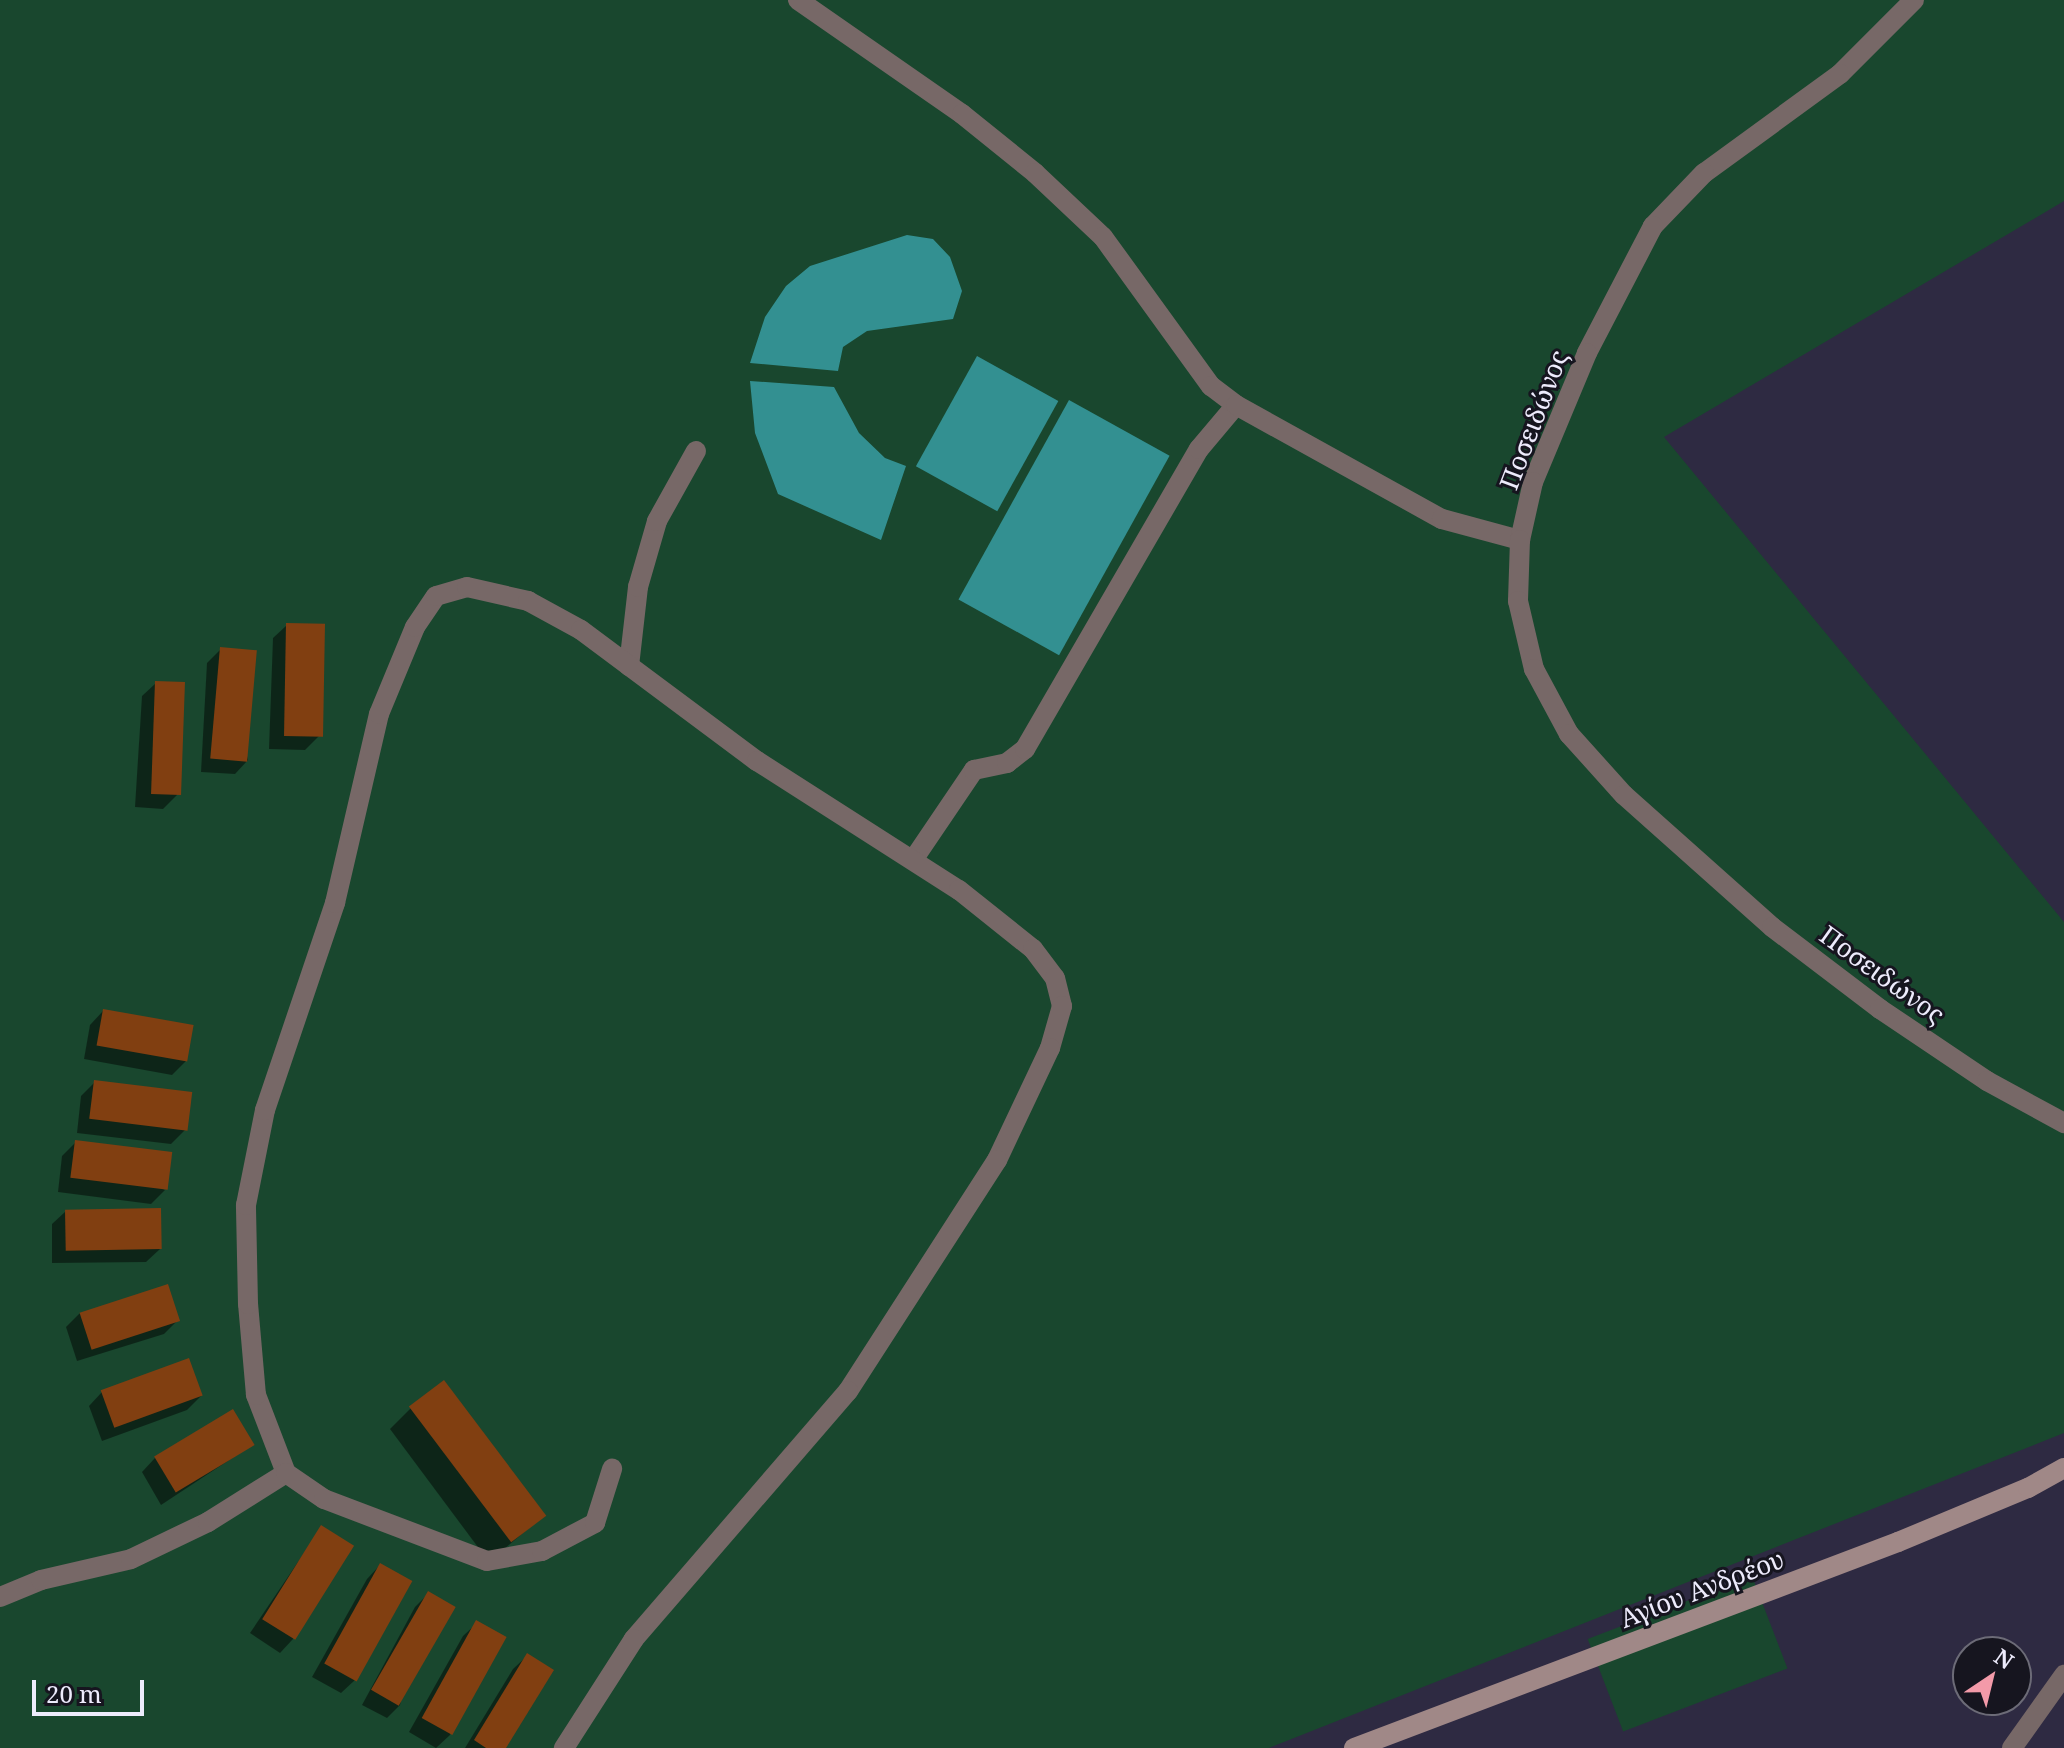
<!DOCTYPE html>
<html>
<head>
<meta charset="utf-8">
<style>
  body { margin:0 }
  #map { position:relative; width:2064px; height:1748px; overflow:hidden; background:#2e2a42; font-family:"Noto Serif",serif }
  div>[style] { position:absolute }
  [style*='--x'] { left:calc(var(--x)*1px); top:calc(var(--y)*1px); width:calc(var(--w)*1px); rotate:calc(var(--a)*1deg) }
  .green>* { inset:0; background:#19472e; transform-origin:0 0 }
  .water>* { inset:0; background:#339091; transform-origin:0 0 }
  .shadow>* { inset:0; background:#0007 }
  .building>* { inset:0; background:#813f11; transform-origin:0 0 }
  .service>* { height:20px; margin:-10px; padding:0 10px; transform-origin:10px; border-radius:10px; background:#776867 }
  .minor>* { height:20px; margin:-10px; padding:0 10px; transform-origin:10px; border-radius:10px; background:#776867 }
  .tertiary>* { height:20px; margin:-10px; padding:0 10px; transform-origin:10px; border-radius:10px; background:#776867 }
  .secondary>* { height:20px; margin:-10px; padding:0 10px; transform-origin:10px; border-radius:10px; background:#a08887 }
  span { translate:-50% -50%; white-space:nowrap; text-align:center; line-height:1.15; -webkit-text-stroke:6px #16151f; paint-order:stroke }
  .street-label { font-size:26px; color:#edebfc }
  .north { position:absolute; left:1952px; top:1636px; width:80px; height:80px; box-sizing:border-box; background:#16151f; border:2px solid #6c6b77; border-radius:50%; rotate:35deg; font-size:22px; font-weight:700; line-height:32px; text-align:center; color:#edebfc }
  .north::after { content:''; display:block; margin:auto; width:28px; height:36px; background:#f39aa9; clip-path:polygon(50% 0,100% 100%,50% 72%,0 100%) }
  .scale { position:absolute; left:32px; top:1680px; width:112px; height:36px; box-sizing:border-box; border:4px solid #edebfc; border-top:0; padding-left:10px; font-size:24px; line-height:28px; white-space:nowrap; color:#edebfc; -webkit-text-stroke:6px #16151f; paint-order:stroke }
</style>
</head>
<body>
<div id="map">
  <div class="green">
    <i style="clip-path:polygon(0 0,2064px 0,2064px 201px,1664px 437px,2064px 922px,2064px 1433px,1269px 1748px,0 1748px)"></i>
    <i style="left:1752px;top:1576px;width:99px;height:176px;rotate:69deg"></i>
  </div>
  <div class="water">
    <i style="clip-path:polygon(907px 235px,933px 239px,950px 257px,962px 291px,953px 319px,867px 331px,843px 347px,838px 371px,750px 363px,765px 317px,786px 286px,810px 266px)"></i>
    <i style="left:977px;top:356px;width:93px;height:126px;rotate:29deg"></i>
    <i style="clip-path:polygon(750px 381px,834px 387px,859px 433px,885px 458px,906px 466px,881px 540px,778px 494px,755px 433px)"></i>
    <i style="left:1069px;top:400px;width:115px;height:228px;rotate:29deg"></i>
  </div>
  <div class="shadow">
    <i style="clip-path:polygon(287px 625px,319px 736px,305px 750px,269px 749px,273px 638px)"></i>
    <i style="clip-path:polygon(221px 649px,248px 760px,235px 774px,201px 772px,207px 663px)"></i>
    <i style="clip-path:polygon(156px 683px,177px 795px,163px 809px,135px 807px,142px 696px)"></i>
    <i style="clip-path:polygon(103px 1011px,186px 1061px,172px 1075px,84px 1059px,90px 1025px)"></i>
    <i style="clip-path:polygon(95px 1082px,185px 1130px,171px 1144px,77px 1133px,81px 1096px)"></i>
    <i style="clip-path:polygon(76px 1142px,165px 1190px,151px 1204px,58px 1192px,62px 1156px)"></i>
    <i style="clip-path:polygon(66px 1211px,160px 1249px,146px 1262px,52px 1263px,52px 1224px)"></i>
    <i style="clip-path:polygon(80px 1313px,177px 1321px,164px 1334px,77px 1361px,66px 1327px)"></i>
    <i style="clip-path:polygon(102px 1392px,201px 1396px,187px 1410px,102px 1441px,89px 1406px)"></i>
    <i style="clip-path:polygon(411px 1408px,543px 1516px,489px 1562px,390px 1429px)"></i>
    <i style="clip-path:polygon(252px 1445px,161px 1505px,142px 1472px,155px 1458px)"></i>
    <i style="clip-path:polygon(321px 1528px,293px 1639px,280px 1653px,250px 1633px)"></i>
    <i style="clip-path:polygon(380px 1565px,355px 1680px,341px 1693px,312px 1677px,367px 1579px)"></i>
    <i style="clip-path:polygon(428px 1594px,400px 1705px,387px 1718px,362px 1705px,415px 1607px)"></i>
    <i style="clip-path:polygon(477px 1623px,450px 1735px,436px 1748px,409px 1732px,463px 1636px)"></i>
    <i style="clip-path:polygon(527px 1656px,504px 1748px,465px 1748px,513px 1669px)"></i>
  </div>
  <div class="building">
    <i style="left:286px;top:623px;width:39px;height:113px;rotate:1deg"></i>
    <i style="left:220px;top:647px;width:37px;height:112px;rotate:5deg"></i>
    <i style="left:155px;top:681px;width:30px;height:113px;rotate:2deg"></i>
    <i style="left:103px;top:1009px;width:92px;height:37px;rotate:10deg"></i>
    <i style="left:94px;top:1080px;width:99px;height:39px;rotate:7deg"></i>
    <i style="left:75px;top:1140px;width:98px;height:38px;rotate:7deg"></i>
    <i style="left:161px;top:1208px;width:41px;height:96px;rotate:89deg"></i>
    <i style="left:168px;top:1284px;width:39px;height:93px;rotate:72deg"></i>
    <i style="left:189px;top:1358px;width:40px;height:94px;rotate:70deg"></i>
    <i style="left:444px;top:1380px;width:170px;height:44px;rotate:53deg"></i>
    <i style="left:233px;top:1409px;width:42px;height:92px;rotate:59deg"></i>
    <i style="left:321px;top:1525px;width:39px;height:111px;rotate:32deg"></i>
    <i style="left:380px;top:1563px;width:37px;height:115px;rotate:29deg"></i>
    <i style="left:428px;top:1591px;width:32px;height:114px;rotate:30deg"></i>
    <i style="left:476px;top:1620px;width:35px;height:112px;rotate:29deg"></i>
    <i style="clip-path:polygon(527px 1653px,554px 1670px,506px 1748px,486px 1748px,474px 1740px)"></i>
  </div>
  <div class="service">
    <i style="--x:629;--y:666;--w:80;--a:-83.5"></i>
    <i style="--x:638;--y:587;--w:69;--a:-73.9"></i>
    <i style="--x:657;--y:521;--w:80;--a:-60.9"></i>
    <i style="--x:913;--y:860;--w:109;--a:-55.9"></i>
    <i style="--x:974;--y:770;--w:34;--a:-12"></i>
    <i style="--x:1007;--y:763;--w:23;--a:-38"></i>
    <i style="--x:1025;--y:749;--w:347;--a:-59.9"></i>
    <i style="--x:1199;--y:449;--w:57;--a:-49.9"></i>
    <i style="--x:2012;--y:1748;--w:90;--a:-54.5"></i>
  </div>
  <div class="minor">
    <i style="--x:798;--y:0;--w:200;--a:34.8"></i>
    <i style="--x:962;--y:114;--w:94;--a:38.9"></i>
    <i style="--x:1035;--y:173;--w:93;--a:43.3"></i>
    <i style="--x:1103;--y:237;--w:184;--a:54.1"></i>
    <i style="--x:1211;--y:386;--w:31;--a:37"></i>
    <i style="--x:1236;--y:405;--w:235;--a:29"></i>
    <i style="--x:1442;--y:519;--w:81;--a:15.1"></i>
    <i style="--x:286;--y:1473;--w:84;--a:-111"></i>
    <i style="--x:256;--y:1395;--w:91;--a:-95"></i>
    <i style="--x:248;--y:1304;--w:99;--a:-91.2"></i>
    <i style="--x:246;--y:1205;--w:97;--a:-78.7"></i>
    <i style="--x:265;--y:1110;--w:219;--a:-71.3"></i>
    <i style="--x:335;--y:903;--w:194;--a:-76.9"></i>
    <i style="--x:379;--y:714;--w:94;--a:-67.5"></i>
    <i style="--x:415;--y:627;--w:37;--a:-56"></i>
    <i style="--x:436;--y:596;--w:32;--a:-16"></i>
    <i style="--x:467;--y:587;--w:63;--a:12.9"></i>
    <i style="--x:528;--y:601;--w:60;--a:28.7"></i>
    <i style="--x:581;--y:630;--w:219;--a:36.7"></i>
    <i style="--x:757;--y:761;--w:240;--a:32.6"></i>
    <i style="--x:959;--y:890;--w:95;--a:38.6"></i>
    <i style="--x:1033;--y:949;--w:36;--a:53"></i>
    <i style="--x:1055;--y:978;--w:29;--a:76"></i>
    <i style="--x:1062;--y:1006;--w:44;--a:105.9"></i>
    <i style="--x:1050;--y:1048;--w:124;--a:115.3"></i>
    <i style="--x:997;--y:1160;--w:275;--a:122.8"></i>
    <i style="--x:848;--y:1391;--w:328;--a:130.8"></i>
    <i style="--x:634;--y:1639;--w:130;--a:122.7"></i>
    <i style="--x:0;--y:1597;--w:44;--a:-22.5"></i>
    <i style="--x:41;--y:1580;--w:92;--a:-13.1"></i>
    <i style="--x:131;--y:1559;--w:85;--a:-25.7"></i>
    <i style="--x:208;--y:1522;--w:92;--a:-32.1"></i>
    <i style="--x:286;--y:1473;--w:46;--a:34.4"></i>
    <i style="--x:324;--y:1499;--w:174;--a:20.8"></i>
    <i style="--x:487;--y:1561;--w:56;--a:-10.3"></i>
    <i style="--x:542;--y:1551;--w:60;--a:-27.8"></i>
    <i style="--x:595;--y:1523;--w:57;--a:-72.5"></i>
  </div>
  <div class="tertiary">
    <i style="--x:1914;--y:0;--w:105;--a:135"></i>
    <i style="--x:1840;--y:74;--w:168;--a:143.9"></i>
    <i style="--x:1704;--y:173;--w:74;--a:133.9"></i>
    <i style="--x:1653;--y:226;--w:143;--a:117.5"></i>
    <i style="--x:1587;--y:353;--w:140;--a:112.7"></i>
    <i style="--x:1533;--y:482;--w:59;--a:102.6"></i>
    <i style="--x:1520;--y:540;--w:61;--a:91.9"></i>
    <i style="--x:1518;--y:601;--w:70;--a:76.8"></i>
    <i style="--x:1534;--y:669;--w:74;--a:61.7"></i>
    <i style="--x:1569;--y:734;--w:82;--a:48"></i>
    <i style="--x:1624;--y:795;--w:198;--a:41.7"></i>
    <i style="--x:1772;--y:927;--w:136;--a:37.2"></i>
    <i style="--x:1880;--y:1009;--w:129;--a:33.9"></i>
    <i style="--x:1987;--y:1081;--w:88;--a:28.6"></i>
  </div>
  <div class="secondary">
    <i style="--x:1354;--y:1748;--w:582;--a:-20.74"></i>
    <i style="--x:1898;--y:1542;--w:141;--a:-22.6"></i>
    <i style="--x:2028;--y:1488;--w:41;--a:-29.1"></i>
  </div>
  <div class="street-label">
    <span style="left:1534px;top:420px;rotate:-69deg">Ποσειδώνος</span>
    <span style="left:1882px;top:975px;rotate:36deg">Ποσειδώνος</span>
    <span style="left:1702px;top:1589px;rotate:-21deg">Αγίου Ανδρέου</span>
  </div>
  <div class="north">N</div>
  <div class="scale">20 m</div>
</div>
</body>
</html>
